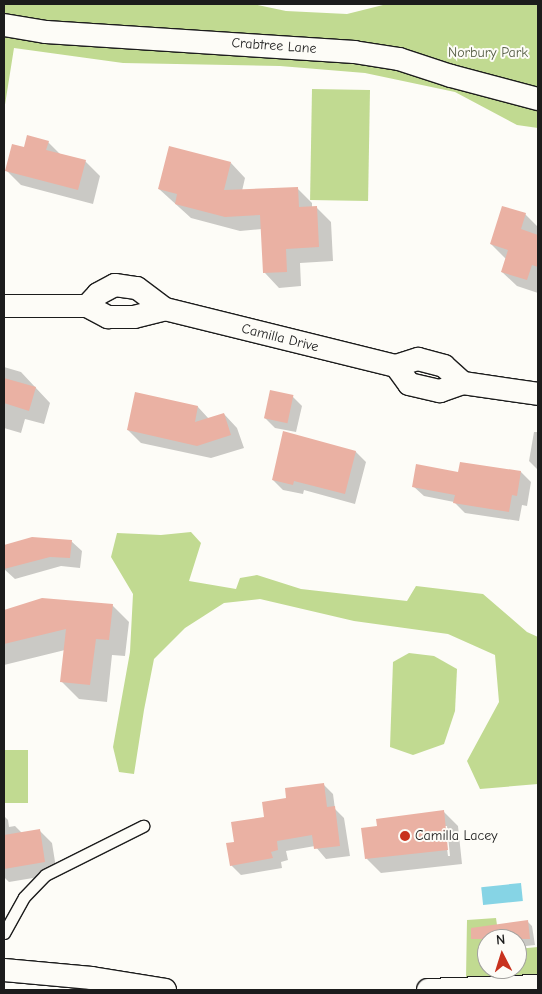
<!DOCTYPE html>
<html>
<head>
<meta charset="utf-8">
<style>
  body { margin:0 }
  #map { position:relative; width:542px; height:994px; overflow:hidden; background:#fdfcf7; font-family:"Comic Neue",sans-serif }
  div>[style] { position:absolute }
  [style*='--x'] { left:calc(var(--x)*1px); top:calc(var(--y)*1px); width:calc(var(--w)*1px); rotate:calc(var(--a)*1deg) }
  .green>* { inset:0; background:#c1da91; transform-origin:0 0 }
  .water>* { inset:0; background:#86d4e5; transform-origin:0 0 }
  .shadow>* { inset:0; background:#0003 }
  .building>* { inset:0; background:#eab1a3; transform-origin:0 0 }
  .roads { filter:drop-shadow(1px 0 #1c1c1c) drop-shadow(-1px 0 #1c1c1c) drop-shadow(0 1px #1c1c1c) drop-shadow(0 -1px #1c1c1c) }
  .lane>* { height:11px; margin:-5.5px; padding:0 5.5px; transform-origin:5.5px; border-radius:5.5px; background:#fdfcf7 }
  .street>* { height:22px; margin:-11px; padding:0 11px; transform-origin:11px; border-radius:11px; background:#fdfcf7 }
  .dots>* { width:14px; height:14px; translate:-50% -50%; box-sizing:border-box; border:2px solid #fdfcf7; border-radius:50% }
  span { translate:-50% -50%; white-space:nowrap; text-align:center; line-height:1.15; -webkit-text-stroke:4px #fdfcf7; paint-order:stroke }
  .street-label { font-size:14px; color:#1c1c1c }
  .park-label { font-size:14px; color:#565e45 }
  .poi-label { font-size:14px; color:#1c1c1c }
  .left { translate:0 -50%; text-align:left }
  .frame { position:absolute; inset:0; border:5px solid #1c1c1c; pointer-events:none }
  .north { position:absolute; left:477px; top:929px; width:50px; height:50px; box-sizing:border-box; background:#fdfcf7; border:1px solid #a3a29f; border-radius:50%; rotate:355deg; font-size:14px; font-weight:700; line-height:20px; text-align:center; color:#1c1c1c }
  .north::after { content:''; display:block; margin:auto; width:18px; height:22px; background:#c8321e; clip-path:polygon(50% 0,100% 100%,50% 72%,0 100%) }
</style>
</head>
<body>
<div id="map">
  <div class="green">
    <i style="clip-path:polygon(4px 4px,253px 4px,286px 11px,347px 14px,387px 4px,538px 4px,538px 128px,517px 125px,455px 92px,365px 73px,280px 66px,123px 63px,14px 48px,4px 111px)"></i>
    <i style="left:312px;top:89px;width:58px;height:111px;rotate:1deg"></i>
    <i style="clip-path:polygon(191px 532px,201px 543px,189px 581px,236px 589px,240px 578px,257px 575px,301px 589px,407px 601px,416px 586px,483px 594px,527px 632px,538px 637px,538px 784px,480px 789px,467px 761px,499px 702px,495px 655px,448px 634px,354px 621px,260px 599px,224px 603px,185px 628px,154px 659px,144px 710px,134px 774px,119px 772px,113px 747px,130px 652px,133px 594px,111px 557px,117px 533px,161px 535px)"></i>
    <i style="clip-path:polygon(409px 653px,434px 656px,457px 669px,455px 711px,444px 744px,413px 755px,390px 747px,393px 662px)"></i>
    <i style="left:4px;top:750px;width:24px;height:53px"></i>
    <i style="clip-path:polygon(496px 918px,499px 939px,487px 939px,487px 969px,517px 969px,517px 949px,538px 947px,538px 977px,466px 978px,467px 920px)"></i>
  </div>
  <div class="water">
    <i style="left:521px;top:883px;width:18px;height:40px;rotate:84deg"></i>
  </div>
  <div class="shadow">
    <i style="clip-path:polygon(48px 142px,61px 155px,85px 161px,100px 176px,93px 204px,21px 185px,7px 171px,25px 149px)"></i>
    <i style="clip-path:polygon(231px 163px,245px 178px,242px 191px,297px 188px,312px 203px,312px 208px,316px 207px,331px 222px,333px 261px,300px 263px,301px 286px,279px 288px,265px 273px,262px 229px,240px 231px,191px 218px,159px 189px)"></i>
    <i style="clip-path:polygon(525px 214px,538px 227px,538px 293px,517px 286px,502px 272px,506px 259px,491px 244px)"></i>
    <i style="clip-path:polygon(4px 367px,21px 372px,50px 403px,44px 424px,25px 419px,21px 433px,4px 428px)"></i>
    <i style="clip-path:polygon(136px 394px,198px 407px,209px 419px,224px 414px,237px 428px,244px 448px,211px 458px,141px 443px,128px 430px)"></i>
    <i style="clip-path:polygon(292px 396px,302px 406px,296px 432px,275px 428px,265px 418px)"></i>
    <i style="clip-path:polygon(534px 432px,538px 432px,538px 470px,529px 461px)"></i>
    <i style="clip-path:polygon(284px 433px,356px 452px,366px 462px,355px 504px,304px 490px,303px 494px,283px 490px,273px 480px)"></i>
    <i style="clip-path:polygon(521px 472px,531px 482px,527px 506px,522px 505px,519px 521px,465px 513px,454px 502px,424px 496px,413px 486px,459px 473px)"></i>
    <i style="clip-path:polygon(32px 539px,71px 541px,82px 551px,80px 568px,61px 566px,15px 579px,4px 569px,4px 546px)"></i>
    <i style="clip-path:polygon(42px 599px,112px 605px,129px 622px,125px 656px,112px 655px,107px 702px,79px 699px,62px 682px,65px 650px,4px 665px,4px 612px)"></i>
    <i style="clip-path:polygon(323px 784px,333px 794px,335px 809px,344px 818px,350px 856px,326px 859px,315px 846px,286px 851px,288px 860px,281px 862px,282px 868px,241px 875px,231px 865px,236px 843px,288px 799px)"></i>
    <i style="clip-path:polygon(evenodd,443px 811px,458px 826px,462px 864px,381px 873px,367px 859px,379px 827px,443px 811px,444px 826px,447px 826px,450px 856px,448px 856px,444px 826px)"></i>
    <i style="clip-path:polygon(4px 816px,8px 820px,9px 827px,15px 826px,22px 833px,39px 830px,52px 843px,57px 874px,9px 882px,4px 877px)"></i>
    <i style="clip-path:polygon(527px 921px,532px 926px,535px 945px,517px 947px,517px 939px,506px 939px)"></i>
  </div>
  <div class="building">
    <i style="clip-path:polygon(27px 135px,49px 141px,46px 150px,86px 160px,78px 190px,5px 171px,12px 144px,24px 147px)"></i>
    <i style="clip-path:polygon(169px 146px,231px 162px,224px 190px,298px 187px,299px 207px,317px 206px,319px 247px,286px 249px,287px 272px,263px 273px,260px 215px,225px 217px,175px 204px,177px 194px,158px 189px)"></i>
    <i style="clip-path:polygon(502px 206px,526px 213px,521px 229px,538px 235px,538px 267px,532px 265px,527px 280px,501px 272px,508px 250px,490px 244px)"></i>
    <i style="clip-path:polygon(4px 378px,36px 387px,29px 411px,4px 403px)"></i>
    <i style="left:270px;top:390px;width:24px;height:29px;rotate:12deg"></i>
    <i style="clip-path:polygon(135px 392px,198px 406px,195px 422px,224px 413px,231px 435px,197px 446px,127px 430px)"></i>
    <i style="clip-path:polygon(283px 431px,356px 451px,345px 494px,294px 481px,293px 485px,272px 480px)"></i>
    <i style="clip-path:polygon(460px 462px,521px 471px,517px 496px,512px 495px,509px 512px,453px 503px,455px 495px,412px 487px,416px 464px,458px 472px)"></i>
    <i style="clip-path:polygon(32px 537px,72px 540px,70px 558px,50px 557px,4px 569px,4px 545px)"></i>
    <i style="clip-path:polygon(42px 598px,113px 604px,109px 640px,96px 639px,90px 685px,60px 682px,66px 629px,4px 644px,4px 610px)"></i>
    <i style="clip-path:polygon(324px 783px,327px 807px,335px 806px,340px 846px,314px 849px,312px 835px,277px 841px,278px 850px,271px 852px,273px 858px,230px 866px,226px 843px,234px 842px,231px 822px,264px 817px,262px 802px,286px 798px,285px 788px)"></i>
    <i style="clip-path:polygon(444px 810px,448px 850px,365px 859px,361px 828px,377px 826px,376px 819px)"></i>
    <i style="clip-path:polygon(40px 829px,45px 862px,4px 869px,4px 835px)"></i>
    <i style="clip-path:polygon(528px 920px,530px 939px,471px 939px,471px 928px)"></i>
  </div>
  <div class="roads">
    <div class="lane">
      <i style="--x:4;--y:933;--w:41;--a:-60.9"></i>
      <i style="--x:24;--y:897;--w:30;--a:-46"></i>
      <i style="--x:45;--y:875;--w:110;--a:-26.6"></i>
    </div>
    <div class="street">
      <i style="--x:4;--y:25;--w:43;--a:9.5"></i>
      <i style="--x:46;--y:32;--w:309;--a:3.7"></i>
      <i style="--x:354;--y:52;--w:46;--a:8.8"></i>
      <i style="--x:399;--y:59;--w:55;--a:18.1"></i>
      <i style="--x:451;--y:76;--w:90;--a:14.8"></i>
      <i style="--x:4;--y:306;--w:83;--a:0"></i>
      <i style="--x:87;--y:306;--w:24;--a:28"></i>
      <i style="--x:108;--y:317;--w:26;--a:0"></i>
      <i style="--x:134;--y:317;--w:32;--a:-14"></i>
      <i style="--x:165;--y:309;--w:238;--a:13.9"></i>
      <i style="--x:396;--y:366;--w:22;--a:54"></i>
      <i style="--x:409;--y:384;--w:32;--a:13"></i>
      <i style="--x:440;--y:391;--w:24;--a:-19"></i>
      <i style="--x:463;--y:383;--w:76;--a:8.3"></i>
      <i style="--x:87;--y:306;--w:16;--a:-47"></i>
      <i style="--x:98;--y:294;--w:19;--a:-28"></i>
      <i style="--x:115;--y:285;--w:22;--a:8"></i>
      <i style="--x:137;--y:288;--w:35;--a:37"></i>
      <i style="--x:396;--y:366;--w:23;--a:-18"></i>
      <i style="--x:418;--y:359;--w:27;--a:15"></i>
      <i style="--x:444;--y:366;--w:25;--a:42"></i>
      <i style="--x:4;--y:970;--w:88;--a:5.2"></i>
      <i style="--x:92;--y:978;--w:74;--a:9.3"></i>
      <i style="--x:428;--y:990;--w:110;--a:-2.1"></i>
    </div>
  </div>
  <div class="dots">
    <i style="left:405px;top:836px;background:#c8321e"></i>
  </div>
  <div class="street-label">
    <span style="left:274px;top:46px;rotate:4deg">Crabtree Lane</span>
    <span style="left:280px;top:338px;rotate:14deg">Camilla Drive</span>
  </div>
  <div class="park-label">
    <span style="left:488px;top:53px">Norbury Park</span>
  </div>
  <div class="poi-label">
    <span class="left" style="left:415px;top:836px">Camilla Lacey</span>
  </div>
  <div class="frame"></div>
  <div class="north">N</div>
</div>
</body>
</html>
